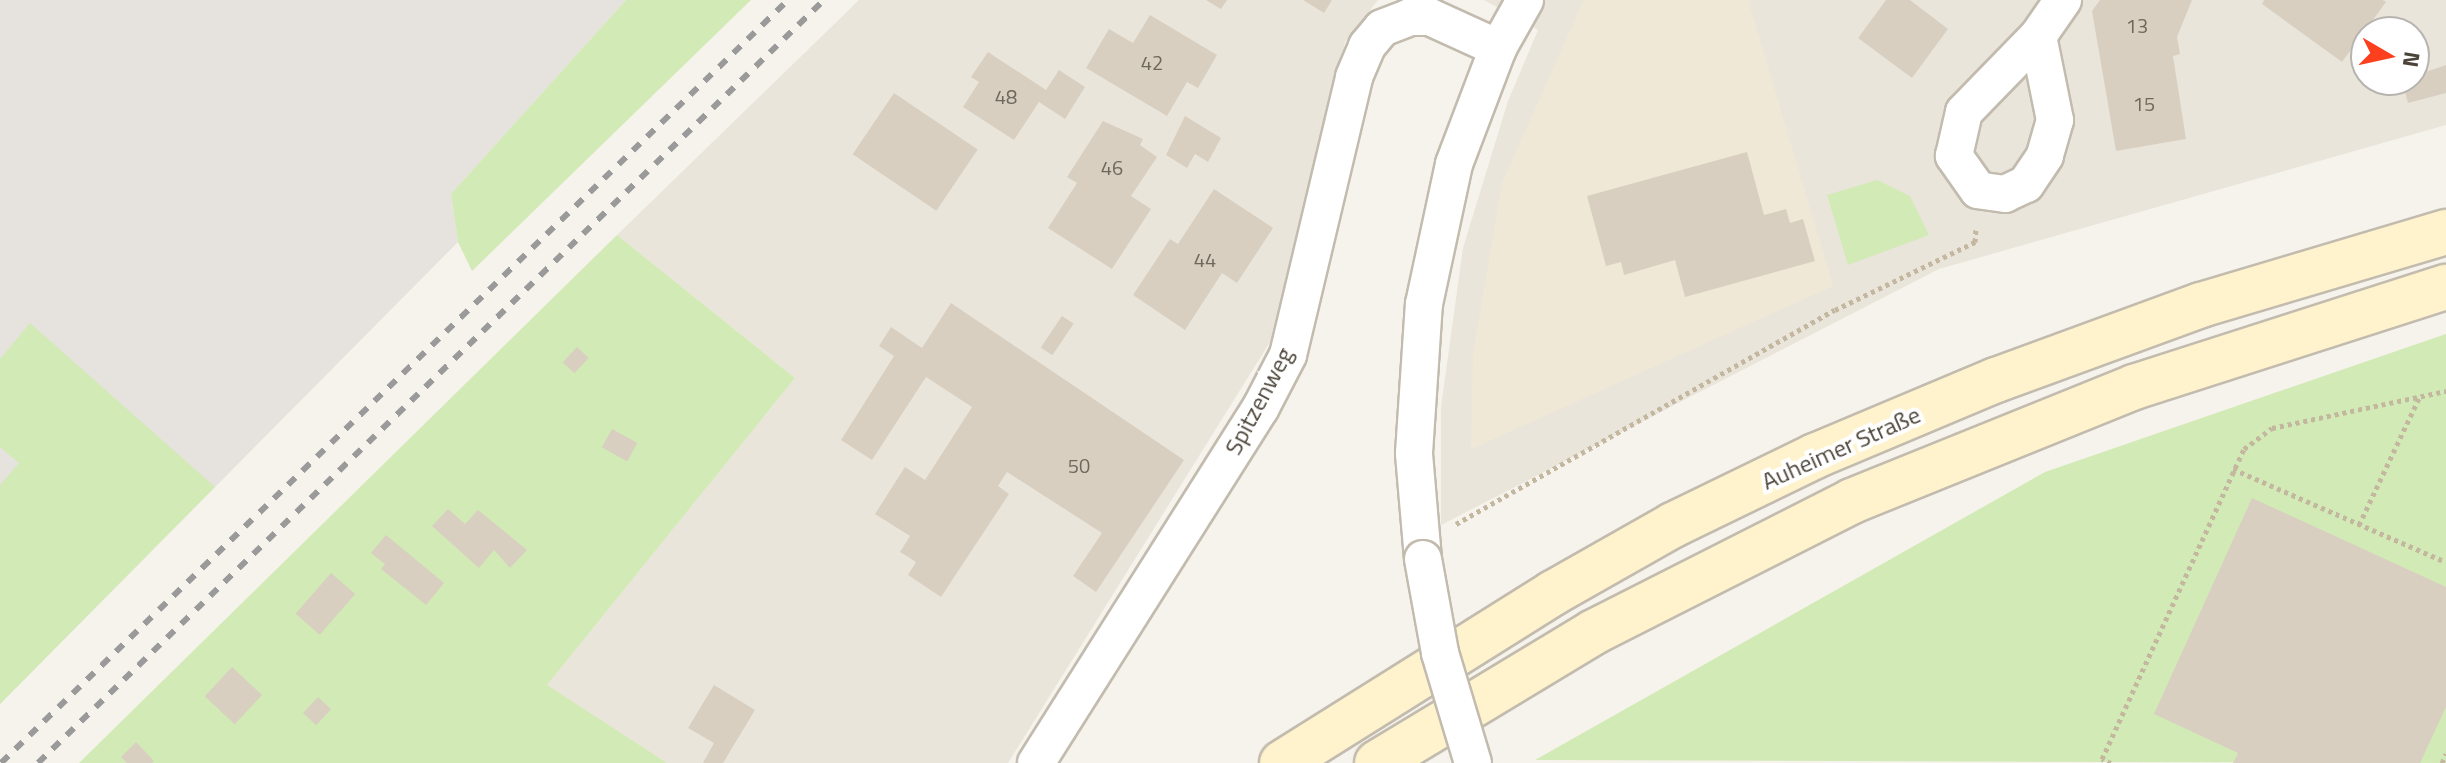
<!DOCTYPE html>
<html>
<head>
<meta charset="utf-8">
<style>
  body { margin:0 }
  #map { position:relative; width:2446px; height:763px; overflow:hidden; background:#f6f3ec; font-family:"Titillium Web",sans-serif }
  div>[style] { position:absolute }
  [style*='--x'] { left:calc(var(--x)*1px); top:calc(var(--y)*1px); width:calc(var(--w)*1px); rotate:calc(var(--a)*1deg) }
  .residential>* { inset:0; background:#eae5da }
  .industrial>* { inset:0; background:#e6e2dd }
  .education>* { inset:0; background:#efe8d6 }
  .green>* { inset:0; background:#d2eab5 }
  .building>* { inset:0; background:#d8cfc1; transform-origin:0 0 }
  .path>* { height:5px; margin-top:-2.5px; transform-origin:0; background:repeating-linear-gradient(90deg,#c4b79f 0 4px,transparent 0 8px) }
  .roads { filter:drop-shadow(2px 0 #c2bbae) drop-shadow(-2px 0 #c2bbae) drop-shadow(0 2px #c2bbae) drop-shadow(0 -2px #c2bbae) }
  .street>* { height:36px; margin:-18px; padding:0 18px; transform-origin:18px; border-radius:18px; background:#fff }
  .secondary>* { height:44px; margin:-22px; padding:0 22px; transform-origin:22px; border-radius:22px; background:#fff3cd }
  .rail>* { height:6px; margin-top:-3px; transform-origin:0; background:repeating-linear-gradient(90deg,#9a9a9a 0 10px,transparent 0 20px) }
  .bridges { filter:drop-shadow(2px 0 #c2bbae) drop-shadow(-2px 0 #c2bbae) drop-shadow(0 2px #c2bbae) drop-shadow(0 -2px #c2bbae) }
  .street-bridge>* { height:36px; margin:-18px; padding:0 18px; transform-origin:18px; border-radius:18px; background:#fff }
  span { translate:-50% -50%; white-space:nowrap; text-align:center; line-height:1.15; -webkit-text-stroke:8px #fff; paint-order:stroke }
  .number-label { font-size:20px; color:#6e675b }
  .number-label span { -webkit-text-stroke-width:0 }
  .street-label { font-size:24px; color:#4b4439 }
  .north { position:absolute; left:2350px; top:16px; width:80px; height:80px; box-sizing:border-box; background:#fff; border:2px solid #b7b4b0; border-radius:50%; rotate:99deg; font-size:22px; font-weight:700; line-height:32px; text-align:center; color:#4b4439 }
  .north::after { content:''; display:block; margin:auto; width:28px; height:36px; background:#fc3f1d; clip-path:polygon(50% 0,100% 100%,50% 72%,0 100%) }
</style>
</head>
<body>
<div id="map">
  <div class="residential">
    <i style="clip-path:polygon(859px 0,1378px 0,1345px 42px,1270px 342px,1008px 763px,667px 763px,546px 686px,795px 378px,617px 235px)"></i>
    <i style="clip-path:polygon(evenodd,1484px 0,2446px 0,2446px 125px,1939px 269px,1441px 525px,1441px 407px,1463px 248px,1508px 101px,1538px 30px,1484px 0,2366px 32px,2414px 32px,2414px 80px,2366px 80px,2366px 32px)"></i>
  </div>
  <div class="industrial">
    <i style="clip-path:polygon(0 0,626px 0,451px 194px,458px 242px,0 704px)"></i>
  </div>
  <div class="education">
    <i style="clip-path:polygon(1584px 0,1748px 0,1833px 286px,1471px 449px,1473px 355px,1502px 183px)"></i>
  </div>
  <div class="green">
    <i style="clip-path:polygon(626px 0,751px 0,472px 271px,458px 242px,451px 194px)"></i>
    <i style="clip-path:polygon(1877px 180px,1910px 196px,1929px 235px,1848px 265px,1827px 195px)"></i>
    <i style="clip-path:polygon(617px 235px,795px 378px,547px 685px,667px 763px,79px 763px)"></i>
    <i style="clip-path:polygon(30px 323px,215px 487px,0 704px,0 485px,19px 463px,0 447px,0 359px)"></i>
    <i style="clip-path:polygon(2446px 334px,2446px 763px,1535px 760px,2045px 472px)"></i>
  </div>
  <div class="building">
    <i style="clip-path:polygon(1206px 0,1227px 0,1221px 9px)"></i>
    <i style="clip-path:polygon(1303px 0,1332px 0,1324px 13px)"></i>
    <i style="clip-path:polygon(1886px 0,1910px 0,1948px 29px,1912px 78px,1858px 38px)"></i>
    <i style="clip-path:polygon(2100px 0,2192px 0,2177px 37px,2180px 54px,2173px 56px,2186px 139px,2116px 151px,2092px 11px)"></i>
    <i style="clip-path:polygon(2264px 0,2383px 0,2386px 2px,2342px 62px,2262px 4px)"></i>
    <i style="clip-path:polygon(1150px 15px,1217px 55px,1198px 88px,1187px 82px,1167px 116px,1086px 68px,1109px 29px,1133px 43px)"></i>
    <i style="clip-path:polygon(988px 52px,1046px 90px,1059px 70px,1085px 87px,1065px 119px,1039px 102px,1014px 140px,963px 107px,979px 82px,971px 77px)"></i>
    <i style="clip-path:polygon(2446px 65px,2446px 93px,2408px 103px,2402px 80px)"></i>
    <i style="left:894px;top:93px;width:101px;height:74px;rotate:34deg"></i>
    <i style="clip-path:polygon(1185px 116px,1221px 138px,1208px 162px,1195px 154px,1187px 168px,1166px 155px)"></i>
    <i style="clip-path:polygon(1103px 121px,1143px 139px,1140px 145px,1157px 157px,1131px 196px,1151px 209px,1112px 269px,1048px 228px,1077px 183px,1067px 177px)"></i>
    <i style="clip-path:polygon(1747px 152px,1764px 215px,1786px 209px,1790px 223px,1803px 219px,1815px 261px,1685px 297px,1675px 260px,1624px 275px,1621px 262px,1606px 266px,1587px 196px)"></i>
    <i style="clip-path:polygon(1214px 189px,1273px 228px,1237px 283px,1222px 273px,1185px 330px,1133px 295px,1170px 239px,1178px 244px)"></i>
    <i style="clip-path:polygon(951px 303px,1184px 460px,1096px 592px,1073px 576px,1102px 533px,1007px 472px,998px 486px,1009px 494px,941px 597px,908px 575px,916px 562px,900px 552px,910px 536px,875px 514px,905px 467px,925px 480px,972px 407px,926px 377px,872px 460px,841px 440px,894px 356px,879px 346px,891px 327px,922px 348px)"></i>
    <i style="left:1062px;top:316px;width:14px;height:38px;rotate:34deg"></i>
    <i style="left:577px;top:347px;width:16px;height:21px;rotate:43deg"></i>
    <i style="left:612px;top:429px;width:29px;height:21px;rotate:29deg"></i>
    <i style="clip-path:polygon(2252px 498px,2446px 587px,2446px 707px,2420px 763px,2233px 763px,2238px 753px,2154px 714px)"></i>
    <i style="clip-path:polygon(448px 509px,465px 524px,478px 510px,527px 550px,510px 568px,494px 550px,479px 568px,432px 526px)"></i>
    <i style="clip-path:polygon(386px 535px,444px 583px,426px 605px,381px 569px,385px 564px,371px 553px)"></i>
    <i style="left:331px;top:573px;width:32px;height:54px;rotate:41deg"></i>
    <i style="left:232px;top:667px;width:41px;height:40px;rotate:43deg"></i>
    <i style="clip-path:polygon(714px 685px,755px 710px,723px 763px,703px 763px,714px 743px,688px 728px)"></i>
    <i style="left:318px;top:697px;width:18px;height:22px;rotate:43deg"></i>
    <i style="clip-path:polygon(136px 742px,154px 761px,152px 763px,127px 763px,121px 757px)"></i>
  </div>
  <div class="path">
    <i style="--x:2233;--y:469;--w:232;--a:23.6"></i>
    <i style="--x:1456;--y:524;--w:435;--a:-29.5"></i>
    <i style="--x:1835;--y:310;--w:156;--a:-25.9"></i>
    <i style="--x:1975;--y:242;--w:15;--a:-86"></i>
    <i style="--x:2359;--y:525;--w:143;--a:-64.7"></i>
    <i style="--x:2111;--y:763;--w:10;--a:-156"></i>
    <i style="--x:2102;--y:759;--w:341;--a:-65.4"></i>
    <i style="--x:2244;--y:449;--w:35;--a:-37"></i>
    <i style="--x:2272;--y:428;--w:178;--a:-12"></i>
    <i style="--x:2442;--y:763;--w:10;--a:-66"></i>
  </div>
  <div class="roads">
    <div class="street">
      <i style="--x:2038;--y:36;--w:86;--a:78.6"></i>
      <i style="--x:2055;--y:120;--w:37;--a:106"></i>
      <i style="--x:2045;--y:156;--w:34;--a:124"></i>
      <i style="--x:2026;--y:184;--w:23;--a:155"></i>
      <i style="--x:2005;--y:194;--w:27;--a:-172"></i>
      <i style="--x:1978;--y:190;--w:42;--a:-125.2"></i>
      <i style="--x:1954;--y:156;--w:45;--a:-77.2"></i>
      <i style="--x:1964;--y:112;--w:106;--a:-45.8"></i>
      <i style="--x:2038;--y:36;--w:44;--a:-55.2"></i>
      <i style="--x:1423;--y:559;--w:106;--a:-94.9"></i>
      <i style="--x:1414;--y:453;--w:149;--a:-86.2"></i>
      <i style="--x:1424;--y:304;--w:143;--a:-77.9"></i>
      <i style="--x:1454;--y:164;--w:124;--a:-69.2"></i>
      <i style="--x:1498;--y:48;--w:55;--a:-60.6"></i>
      <i style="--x:1036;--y:763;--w:419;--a:-57.7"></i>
      <i style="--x:1260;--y:409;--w:61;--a:-62.6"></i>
      <i style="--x:1288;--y:355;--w:286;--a:-76.6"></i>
      <i style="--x:1354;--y:77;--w:34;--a:-67"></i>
      <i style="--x:1367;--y:46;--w:23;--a:-50"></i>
      <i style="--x:1382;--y:28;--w:30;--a:-21"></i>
      <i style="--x:1410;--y:17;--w:20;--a:0"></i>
      <i style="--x:1430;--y:17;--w:75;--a:24.5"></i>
    </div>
    <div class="secondary">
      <i style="--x:1282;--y:763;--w:320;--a:-32.1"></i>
      <i style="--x:1553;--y:593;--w:138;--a:-29.5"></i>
      <i style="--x:1673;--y:525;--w:158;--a:-25.9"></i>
      <i style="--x:1815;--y:456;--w:196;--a:-22.8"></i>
      <i style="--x:1996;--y:380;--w:218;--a:-20.1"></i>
      <i style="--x:2201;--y:305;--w:256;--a:-16.6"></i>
      <i style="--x:1377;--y:763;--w:253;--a:-31.1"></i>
      <i style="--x:1594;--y:632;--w:289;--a:-26.9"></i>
      <i style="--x:1852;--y:501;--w:304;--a:-22"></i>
      <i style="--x:2134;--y:387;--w:328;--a:-17.8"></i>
    </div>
  </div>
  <div class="rail">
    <i style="--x:1;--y:763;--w:1096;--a:-44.11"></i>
    <i style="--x:38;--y:763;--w:1095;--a:-44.15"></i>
  </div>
  <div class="bridges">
    <div class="street-bridge">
      <i style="--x:1423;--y:559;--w:96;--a:79.7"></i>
      <i style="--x:1440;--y:653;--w:115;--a:73.3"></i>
    </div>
  </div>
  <div class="number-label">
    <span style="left:2137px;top:25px">13</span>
    <span style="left:1152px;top:62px">42</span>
    <span style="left:1006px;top:96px">48</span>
    <span style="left:2144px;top:103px">15</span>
    <span style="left:1112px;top:167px">46</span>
    <span style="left:1205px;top:259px">44</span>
    <span style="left:1079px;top:465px">50</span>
  </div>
  <div class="street-label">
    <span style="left:1259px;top:401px;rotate:-62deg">Spitzenweg</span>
    <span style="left:1841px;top:448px;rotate:-24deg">Auheimer Straße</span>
  </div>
  <div class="north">N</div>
</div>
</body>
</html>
